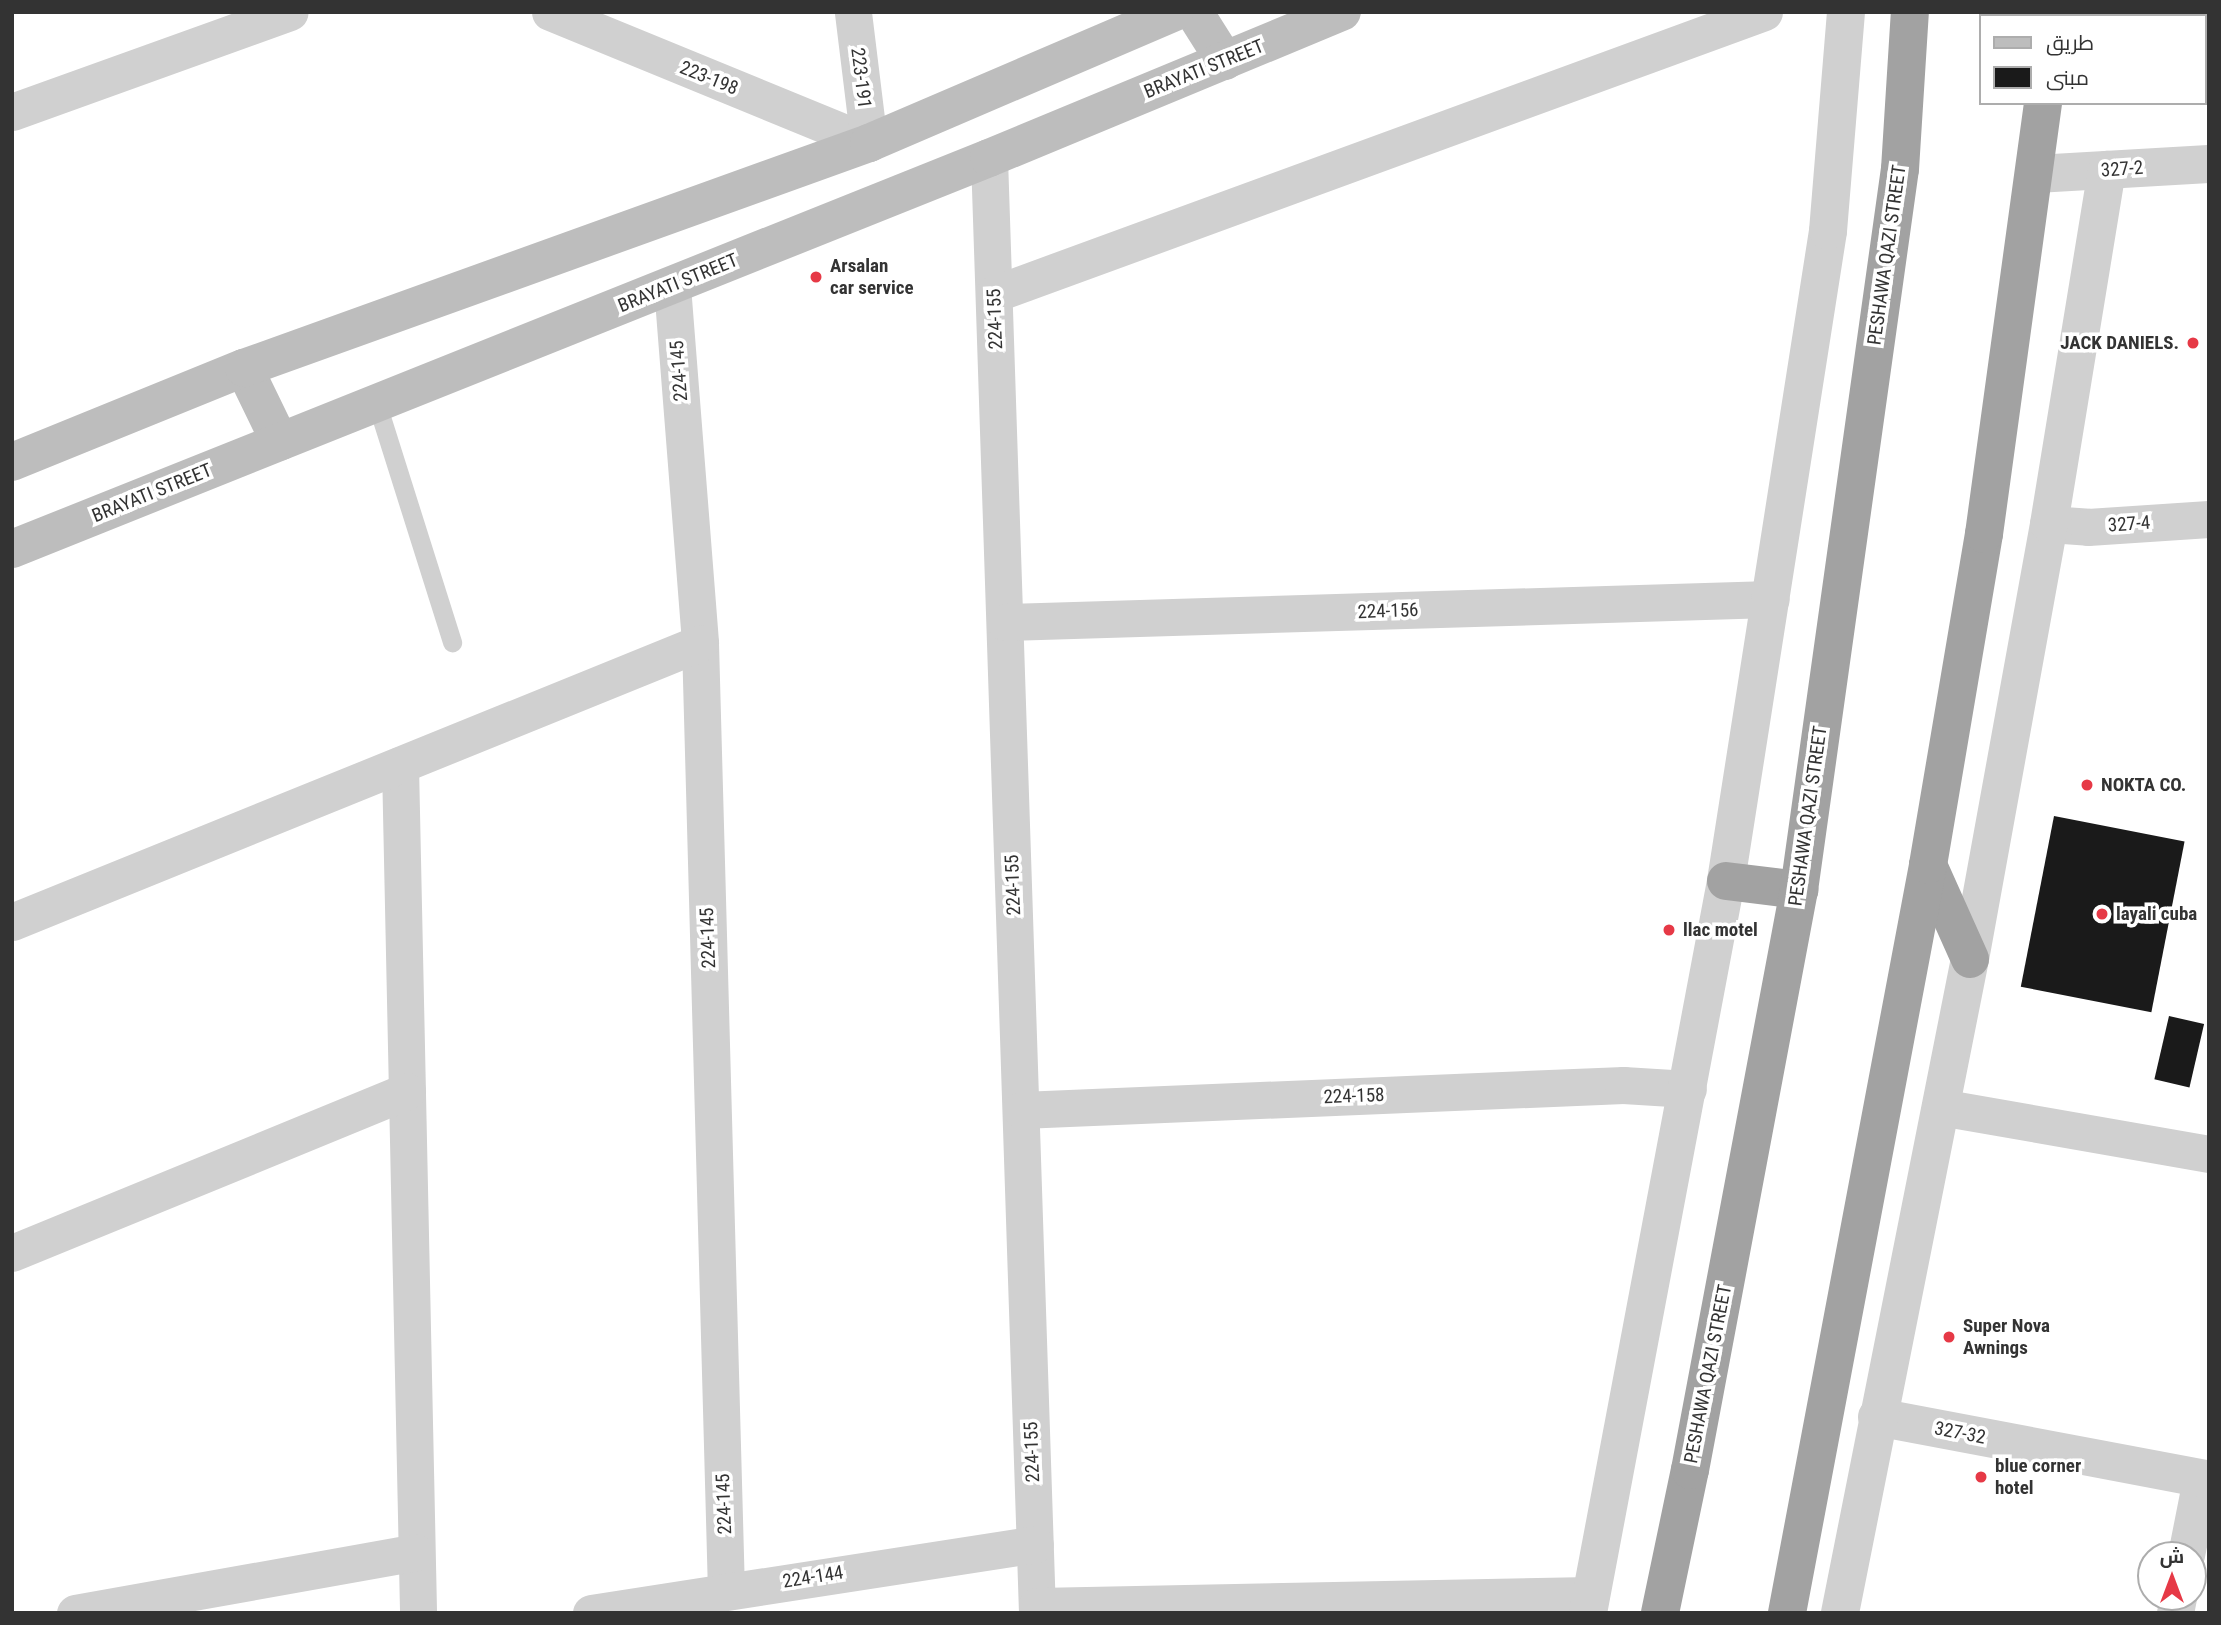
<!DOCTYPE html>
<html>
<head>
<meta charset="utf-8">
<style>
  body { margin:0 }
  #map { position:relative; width:2221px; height:1625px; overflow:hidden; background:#fff; font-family:"Roboto Condensed",Cairo,sans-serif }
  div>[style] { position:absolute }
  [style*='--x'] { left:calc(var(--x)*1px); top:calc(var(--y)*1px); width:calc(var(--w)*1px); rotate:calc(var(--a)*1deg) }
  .building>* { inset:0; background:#1a1a1a; transform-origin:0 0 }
  .service>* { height:19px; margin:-9.5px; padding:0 9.5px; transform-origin:9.5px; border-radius:9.5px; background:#d0d0d0 }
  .minor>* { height:37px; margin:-18.5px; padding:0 18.5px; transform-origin:18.5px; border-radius:18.5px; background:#d0d0d0 }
  .tertiary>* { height:38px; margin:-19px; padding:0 19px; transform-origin:19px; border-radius:19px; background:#d0d0d0 }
  .secondary>* { height:38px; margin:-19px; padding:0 19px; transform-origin:19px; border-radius:19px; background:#bdbdbd }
  .trunk>* { height:38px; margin:-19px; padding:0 19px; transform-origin:19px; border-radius:19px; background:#a2a2a2 }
  .dots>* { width:19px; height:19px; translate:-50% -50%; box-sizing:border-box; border:4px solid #fff; border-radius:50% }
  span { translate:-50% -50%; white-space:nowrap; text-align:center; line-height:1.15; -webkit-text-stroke:7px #fff; paint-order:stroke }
  .street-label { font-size:19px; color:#333 }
  .poi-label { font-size:19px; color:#333; font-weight:700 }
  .left { translate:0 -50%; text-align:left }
  .right { translate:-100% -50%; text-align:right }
  .frame { position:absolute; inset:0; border:14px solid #333; pointer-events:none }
  .legend { position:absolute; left:1979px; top:14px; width:228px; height:91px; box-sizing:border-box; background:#fff; border:2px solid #adadad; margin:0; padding:9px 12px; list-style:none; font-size:21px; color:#333 }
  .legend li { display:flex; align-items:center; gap:14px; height:35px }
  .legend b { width:35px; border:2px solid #adadad }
  .north { position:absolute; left:2137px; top:1541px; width:70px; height:70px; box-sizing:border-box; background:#fff; border:2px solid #adadad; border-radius:50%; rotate:0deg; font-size:19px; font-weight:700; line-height:28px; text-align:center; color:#333 }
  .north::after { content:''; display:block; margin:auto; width:24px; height:32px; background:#e63946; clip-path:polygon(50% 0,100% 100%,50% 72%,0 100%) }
</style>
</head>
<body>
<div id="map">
  <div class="building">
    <i style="left:2054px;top:816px;width:133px;height:174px;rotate:11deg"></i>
    <i style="left:2169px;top:1016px;width:36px;height:65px;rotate:13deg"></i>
  </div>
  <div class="service">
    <i style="--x:2107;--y:16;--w:9;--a:-27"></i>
    <i style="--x:377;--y:404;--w:250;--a:72.5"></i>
  </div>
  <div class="minor">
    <i style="--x:550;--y:12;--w:345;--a:22.3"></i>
    <i style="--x:869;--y:143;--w:132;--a:-97"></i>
    <i style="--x:2205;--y:32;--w:4;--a:-14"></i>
    <i style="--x:2205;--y:61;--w:4;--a:0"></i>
    <i style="--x:12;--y:112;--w:295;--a:-19.8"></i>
    <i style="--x:989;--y:158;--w:1456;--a:88.11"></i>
    <i style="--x:672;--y:286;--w:358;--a:85.5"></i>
    <i style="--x:700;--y:643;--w:947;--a:88.43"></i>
    <i style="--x:994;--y:294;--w:820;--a:-20.11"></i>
    <i style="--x:2049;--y:524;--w:39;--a:4"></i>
    <i style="--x:2088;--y:527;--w:121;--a:-3.8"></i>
    <i style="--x:1005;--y:622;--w:766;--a:-1.72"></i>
    <i style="--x:400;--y:765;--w:848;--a:88.78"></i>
    <i style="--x:12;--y:922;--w:742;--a:-22.07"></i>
    <i style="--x:1940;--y:1107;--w:273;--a:9.9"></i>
    <i style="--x:1021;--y:1110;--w:603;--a:-2.38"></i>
    <i style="--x:1623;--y:1085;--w:65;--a:3.5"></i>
    <i style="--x:12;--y:1253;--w:427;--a:-22.3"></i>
    <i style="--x:2186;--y:1555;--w:77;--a:-78.8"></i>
    <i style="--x:1037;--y:1606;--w:554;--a:-1.14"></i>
    <i style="--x:75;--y:1613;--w:346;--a:-10.1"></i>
    <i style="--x:591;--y:1613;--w:449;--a:-8.8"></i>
    <i style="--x:2175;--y:1613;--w:16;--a:-79"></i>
  </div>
  <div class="tertiary">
    <i style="--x:2036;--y:174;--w:173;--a:-3.3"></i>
    <i style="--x:1877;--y:1417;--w:338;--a:10.7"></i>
    <i style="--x:1588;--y:1613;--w:745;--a:-79.32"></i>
    <i style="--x:1726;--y:881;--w:658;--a:-81.08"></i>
    <i style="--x:1828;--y:231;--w:220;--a:-85.3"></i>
    <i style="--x:1840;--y:1613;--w:667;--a:-78.76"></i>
    <i style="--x:1970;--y:959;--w:442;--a:-79.7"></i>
    <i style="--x:2049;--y:524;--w:359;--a:-80.7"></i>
  </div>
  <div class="secondary">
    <i style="--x:1194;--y:12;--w:58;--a:57.7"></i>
    <i style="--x:244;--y:368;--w:82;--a:64.1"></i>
    <i style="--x:12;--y:462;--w:250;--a:-22.1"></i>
    <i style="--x:244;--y:368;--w:664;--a:-19.8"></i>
    <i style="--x:869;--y:143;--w:332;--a:-23.2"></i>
    <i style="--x:12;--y:549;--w:1052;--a:-21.81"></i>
    <i style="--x:989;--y:158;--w:382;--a:-22.5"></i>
  </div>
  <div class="trunk">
    <i style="--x:2053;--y:16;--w:4;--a:-90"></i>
    <i style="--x:1928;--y:865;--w:103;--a:65.9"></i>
    <i style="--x:1726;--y:881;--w:74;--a:7"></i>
    <i style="--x:1660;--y:1613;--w:146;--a:-78.2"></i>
    <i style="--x:1690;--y:1470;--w:590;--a:-79.36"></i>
    <i style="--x:1799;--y:890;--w:728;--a:-82.03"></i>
    <i style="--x:1900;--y:169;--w:157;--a:-86.4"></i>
    <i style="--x:1787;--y:1613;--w:761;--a:-79.32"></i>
    <i style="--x:1928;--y:865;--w:336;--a:-80.4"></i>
    <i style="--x:1984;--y:534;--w:435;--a:-82.2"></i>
  </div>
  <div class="dots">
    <i style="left:816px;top:277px;background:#e63946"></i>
    <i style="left:2193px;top:343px;background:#e63946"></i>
    <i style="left:2087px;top:785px;background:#e63946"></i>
    <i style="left:2102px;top:914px;background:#e63946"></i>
    <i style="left:1669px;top:930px;background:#e63946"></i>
    <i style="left:1949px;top:1337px;background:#e63946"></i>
    <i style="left:1981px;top:1477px;background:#e63946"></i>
  </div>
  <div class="street-label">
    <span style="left:1204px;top:69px;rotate:-22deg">BRAYATI STREET</span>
    <span style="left:709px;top:78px;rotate:22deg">223-198</span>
    <span style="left:861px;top:78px;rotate:83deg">223-191</span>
    <span style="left:2122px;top:169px;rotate:-4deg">327-2</span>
    <span style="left:1887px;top:255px;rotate:-82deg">PESHAWA QAZI STREET</span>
    <span style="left:678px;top:283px;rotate:-22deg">BRAYATI STREET</span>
    <span style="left:995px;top:319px;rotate:-92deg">224-155</span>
    <span style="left:679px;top:371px;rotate:-94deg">224-145</span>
    <span style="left:152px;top:493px;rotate:-22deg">BRAYATI STREET</span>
    <span style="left:2129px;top:524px;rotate:-4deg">327-4</span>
    <span style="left:1388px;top:611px;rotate:-2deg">224-156</span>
    <span style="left:1808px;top:816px;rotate:-82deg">PESHAWA QAZI STREET</span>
    <span style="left:1013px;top:885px;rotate:-92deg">224-155</span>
    <span style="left:708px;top:938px;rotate:-92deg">224-145</span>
    <span style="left:1354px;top:1096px;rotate:-2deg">224-158</span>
    <span style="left:1708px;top:1374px;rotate:-79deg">PESHAWA QAZI STREET</span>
    <span style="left:1960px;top:1433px;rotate:11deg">327-32</span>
    <span style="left:1032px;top:1452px;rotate:-92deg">224-155</span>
    <span style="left:724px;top:1504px;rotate:-92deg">224-145</span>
    <span style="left:813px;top:1577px;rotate:-9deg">224-144</span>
  </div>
  <div class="poi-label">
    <span class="left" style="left:830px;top:277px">Arsalan<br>car service</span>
    <span class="right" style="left:2179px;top:343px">JACK DANIELS.</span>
    <span class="left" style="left:2101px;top:785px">NOKTA CO.</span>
    <span class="left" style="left:2116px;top:914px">layali cuba</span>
    <span class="left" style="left:1683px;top:930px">llac motel</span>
    <span class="left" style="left:1963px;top:1337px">Super Nova<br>Awnings</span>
    <span class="left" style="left:1995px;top:1477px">blue corner<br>hotel</span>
  </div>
  <div class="frame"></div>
  <ul class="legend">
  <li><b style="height:9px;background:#bdbdbd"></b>طريق</li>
  <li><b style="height:19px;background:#1a1a1a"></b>مبنى</li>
  </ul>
  <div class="north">ش</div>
</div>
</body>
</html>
